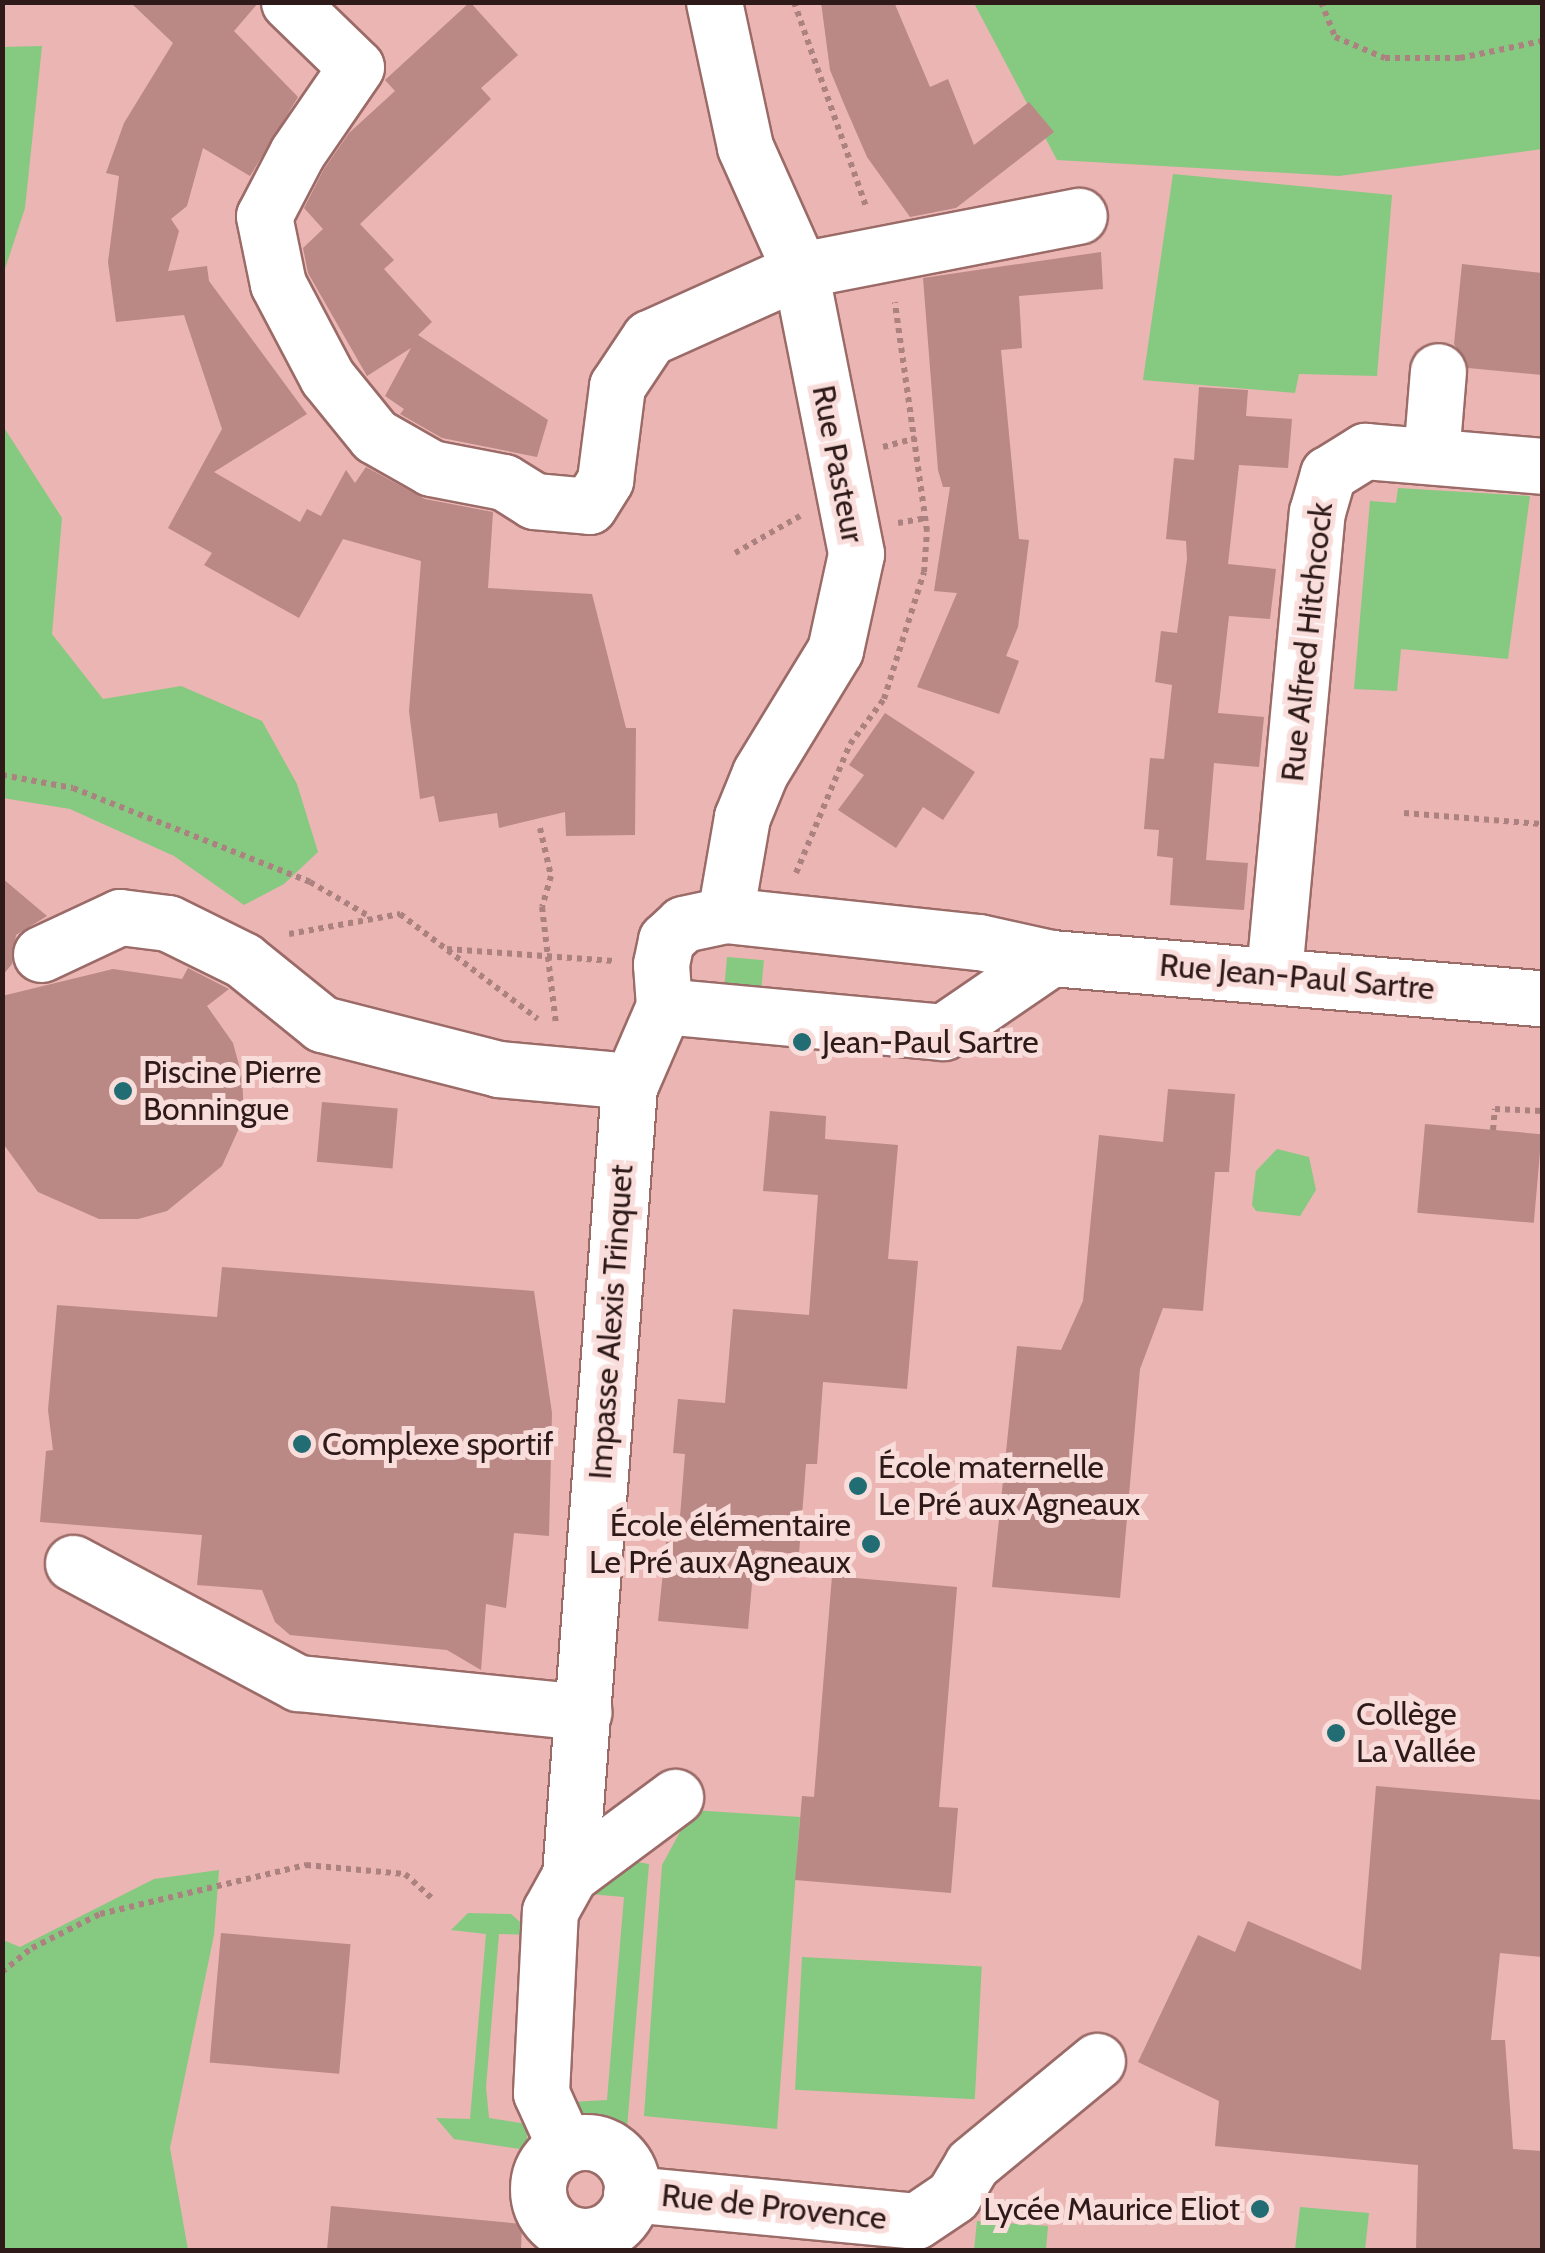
<!DOCTYPE html>
<html>
<head>
<meta charset="utf-8">
<style>
  body { margin:0 }
  #map { position:relative; width:1545px; height:2253px; overflow:hidden; background:#eab5b2; font-family:Cabin,sans-serif }
  div>[style] { position:absolute }
  [style*='--x'] { left:calc(var(--x)*1px); top:calc(var(--y)*1px); width:calc(var(--w)*1px); rotate:calc(var(--a)*1deg) }
  .green>* { inset:0; background:#86c981; transform-origin:0 0 }
  .building>* { inset:0; background:#ba8885; transform-origin:0 0 }
  .path>* { height:6px; margin-top:-3px; transform-origin:0; background:repeating-linear-gradient(90deg,#ac8280 0 5px,transparent 0 10px) }
  .roads { filter:drop-shadow(2px 0 #9b6b68) drop-shadow(-2px 0 #9b6b68) drop-shadow(0 2px #9b6b68) drop-shadow(0 -2px #9b6b68) }
  .minor>* { height:55px; margin:-27.5px; padding:0 27.5px; transform-origin:27.5px; border-radius:27.5px; background:#fff }
  .minor>.ring { margin:-27.5px; padding:0; box-sizing:content-box; background:none; border:55px solid #fff; border-radius:50% }
  .dots>* { width:28px; height:28px; translate:-50% -50%; box-sizing:border-box; border:5px solid #f9dddb; border-radius:50% }
  span { translate:-50% -50%; white-space:nowrap; text-align:center; line-height:1.15; -webkit-text-stroke:10px #f9dddb; paint-order:stroke }
  .street-label { font-size:32px; color:#2d1a19 }
  .poi-label { font-size:32px; color:#2d1a19 }
  .left { translate:0 -50%; text-align:left }
  .right { translate:-100% -50%; text-align:right }
  .frame { position:absolute; inset:0; border:5px solid #2d1a19; pointer-events:none }
</style>
</head>
<body>
<div id="map">
  <div class="green">
    <i style="clip-path:polygon(974px 3px,1542px 3px,1542px 149px,1339px 176px,1057px 160px)"></i>
    <i style="clip-path:polygon(42px 46px,25px 208px,3px 275px,3px 47px)"></i>
    <i style="clip-path:polygon(1173px 174px,1392px 195px,1377px 376px,1299px 374px,1295px 393px,1143px 380px)"></i>
    <i style="clip-path:polygon(3px 426px,62px 518px,52px 634px,103px 699px,181px 686px,262px 721px,297px 784px,318px 852px,284px 884px,244px 905px,174px 856px,70px 809px,3px 798px)"></i>
    <i style="clip-path:polygon(1398px 488px,1530px 496px,1508px 659px,1401px 649px,1397px 691px,1354px 689px,1370px 501px,1396px 503px)"></i>
    <i style="left:727px;top:957px;width:37px;height:35px;rotate:5deg"></i>
    <i style="clip-path:polygon(1277px 1149px,1309px 1157px,1316px 1190px,1300px 1216px,1256px 1211px,1252px 1205px,1256px 1171px)"></i>
    <i style="clip-path:polygon(692px 1810px,800px 1817px,777px 2129px,644px 2116px,662px 1865px)"></i>
    <i style="clip-path:polygon(631px 1861px,649px 1864px,627px 2128px,641px 2156px,614px 2129px,574px 2110px,572px 2102px,607px 2100px,624px 1897px,589px 1894px)"></i>
    <i style="clip-path:polygon(219px 1870px,214px 1935px,170px 2148px,188px 2250px,3px 2250px,3px 1940px,20px 1947px,154px 1879px)"></i>
    <i style="clip-path:polygon(468px 1913px,511px 1914px,535px 1935px,499px 1934px,486px 2087px,489px 2118px,527px 2124px,527px 2150px,454px 2139px,436px 2118px,470px 2119px,486px 1934px,451px 1930px)"></i>
    <i style="left:802px;top:1957px;width:180px;height:133px;rotate:3deg"></i>
    <i style="clip-path:polygon(1300px 2207px,1369px 2213px,1365px 2250px,1295px 2250px)"></i>
    <i style="clip-path:polygon(977px 2221px,1048px 2226px,1046px 2250px,974px 2250px)"></i>
  </div>
  <div class="building">
    <i style="clip-path:polygon(130px 2px,259px 2px,234px 31px,298px 97px,250px 176px,203px 148px,187px 206px,171px 219px,179px 231px,168px 271px,207px 266px,209px 281px,307px 414px,214px 472px,300px 522px,307px 509px,321px 516px,346px 470px,355px 483px,366px 467px,425px 499px,493px 512px,488px 588px,592px 594px,626px 728px,636px 728px,635px 835px,566px 836px,565px 812px,499px 828px,497px 813px,439px 822px,434px 796px,420px 799px,409px 711px,421px 561px,343px 539px,299px 618px,204px 565px,212px 553px,168px 528px,222px 429px,184px 315px,116px 322px,108px 262px,119px 176px,106px 173px,124px 123px,173px 43px)"></i>
    <i style="clip-path:polygon(470px 2px,518px 55px,481px 88px,491px 99px,360px 224px,394px 260px,384px 269px,432px 322px,418px 335px,548px 420px,537px 457px,442px 438px,400px 414px,404px 409px,385px 396px,411px 348px,367px 376px,308px 273px,303px 248px,323px 229px,304px 208px,324px 169px,349px 133px,395px 91px,385px 80px)"></i>
    <i style="clip-path:polygon(821px 2px,894px 2px,930px 87px,948px 79px,974px 145px,1029px 102px,1054px 132px,956px 208px,910px 217px,867px 157px,844px 104px,830px 70px)"></i>
    <i style="clip-path:polygon(1101px 252px,1103px 289px,1019px 296px,1022px 348px,1001px 350px,1019px 539px,1029px 540px,1018px 627px,1006px 656px,1019px 661px,999px 714px,917px 687px,957px 593px,934px 591px,950px 487px,943px 487px,938px 470px,923px 278px)"></i>
    <i style="clip-path:polygon(1462px 264px,1542px 273px,1542px 375px,1468px 368px,1454px 344px)"></i>
    <i style="clip-path:polygon(1199px 387px,1248px 390px,1246px 416px,1292px 419px,1288px 468px,1239px 465px,1228px 564px,1276px 569px,1270px 619px,1229px 616px,1218px 713px,1264px 717px,1259px 767px,1214px 763px,1206px 860px,1248px 863px,1244px 910px,1170px 905px,1173px 858px,1157px 856px,1159px 830px,1144px 829px,1150px 758px,1164px 759px,1172px 685px,1155px 682px,1161px 631px,1177px 633px,1187px 559px,1186px 541px,1166px 539px,1174px 458px,1194px 460px)"></i>
    <i style="clip-path:polygon(885px 713px,975px 772px,943px 820px,923px 807px,896px 848px,838px 810px,864px 775px,849px 765px)"></i>
    <i style="clip-path:polygon(2px 878px,47px 916px,16px 935px,12px 964px,2px 976px)"></i>
    <i style="clip-path:polygon(188px 968px,229px 989px,207px 1006px,233px 1043px,242px 1076px,244px 1117px,222px 1166px,167px 1211px,138px 1219px,99px 1219px,38px 1192px,2px 1142px,2px 996px,113px 969px,182px 979px)"></i>
    <i style="clip-path:polygon(1168px 1089px,1235px 1094px,1229px 1172px,1215px 1172px,1203px 1311px,1163px 1308px,1140px 1369px,1120px 1598px,992px 1587px,1017px 1346px,1061px 1350px,1083px 1301px,1099px 1135px,1163px 1142px)"></i>
    <i style="left:322px;top:1102px;width:76px;height:60px;rotate:5deg"></i>
    <i style="clip-path:polygon(770px 1111px,826px 1116px,825px 1139px,898px 1145px,888px 1259px,918px 1261px,907px 1389px,823px 1382px,817px 1464px,806px 1464px,799px 1554px,755px 1550px,748px 1629px,658px 1621px,666px 1542px,678px 1542px,685px 1454px,673px 1453px,678px 1399px,725px 1403px,733px 1309px,809px 1315px,818px 1195px,763px 1191px)"></i>
    <i style="left:1425px;top:1124px;width:117px;height:89px;rotate:5deg"></i>
    <i style="clip-path:polygon(222px 1267px,534px 1291px,552px 1413px,549px 1536px,514px 1533px,506px 1608px,486px 1604px,481px 1670px,447px 1650px,290px 1635px,275px 1622px,262px 1590px,197px 1585px,202px 1535px,40px 1522px,46px 1451px,53px 1450px,48px 1410px,57px 1305px,217px 1317px)"></i>
    <i style="clip-path:polygon(832px 1576px,957px 1587px,939px 1807px,958px 1808px,951px 1893px,795px 1880px,802px 1796px,814px 1797px)"></i>
    <i style="clip-path:polygon(1376px 1786px,1542px 1800px,1542px 1957px,1500px 1953px,1491px 2040px,1505px 2040px,1513px 2149px,1542px 2151px,1542px 2250px,1416px 2250px,1418px 2165px,1215px 2146px,1219px 2101px,1138px 2062px,1198px 1935px,1235px 1952px,1248px 1921px,1361px 1970px)"></i>
    <i style="left:221px;top:1933px;width:130px;height:130px;rotate:5deg"></i>
    <i style="clip-path:polygon(331px 2206px,522px 2224px,521px 2250px,327px 2250px)"></i>
  </div>
  <div class="path">
    <i style="--x:794;--y:2;--w:219;--a:70.6"></i>
    <i style="--x:1321;--y:2;--w:38;--a:68"></i>
    <i style="--x:1335;--y:37;--w:54;--a:22.8"></i>
    <i style="--x:1385;--y:58;--w:75;--a:0"></i>
    <i style="--x:1460;--y:58;--w:84;--a:-11.7"></i>
    <i style="--x:883;--y:447;--w:34;--a:-15"></i>
    <i style="--x:898;--y:523;--w:28;--a:-10"></i>
    <i style="--x:735;--y:553;--w:75;--a:-29.6"></i>
    <i style="--x:2;--y:775;--w:72;--a:10.4"></i>
    <i style="--x:73;--y:788;--w:255;--a:21.6"></i>
    <i style="--x:310;--y:882;--w:66;--a:30.1"></i>
    <i style="--x:1404;--y:813;--w:138;--a:4.6"></i>
    <i style="--x:540;--y:828;--w:49;--a:77.1"></i>
    <i style="--x:551;--y:876;--w:32;--a:106"></i>
    <i style="--x:542;--y:907;--w:119;--a:83.2"></i>
    <i style="--x:796;--y:873;--w:140;--a:-67.3"></i>
    <i style="--x:850;--y:744;--w:56;--a:-52.9"></i>
    <i style="--x:884;--y:699;--w:133;--a:-72.5"></i>
    <i style="--x:924;--y:572;--w:41;--a:-85.8"></i>
    <i style="--x:927;--y:531;--w:231;--a:-98"></i>
    <i style="--x:289;--y:934;--w:113;--a:-10.2"></i>
    <i style="--x:400;--y:914;--w:173;--a:37.3"></i>
    <i style="--x:447;--y:949;--w:167;--a:4.1"></i>
    <i style="--x:1493;--y:1130;--w:21;--a:-85"></i>
    <i style="--x:1495;--y:1109;--w:47;--a:2.4"></i>
    <i style="--x:2;--y:1972;--w:38;--a:-39"></i>
    <i style="--x:32;--y:1948;--w:76;--a:-26.6"></i>
    <i style="--x:100;--y:1914;--w:212;--a:-13.4"></i>
    <i style="--x:306;--y:1865;--w:99;--a:5.2"></i>
    <i style="--x:405;--y:1874;--w:38;--a:42"></i>
  </div>
  <div class="roads">
    <div class="minor">
      <i style="--x:289;--y:2;--w:93;--a:44.1"></i>
      <i style="--x:356;--y:67;--w:104;--a:124.5"></i>
      <i style="--x:297;--y:153;--w:71;--a:117.6"></i>
      <i style="--x:264;--y:216;--w:69;--a:78.4"></i>
      <i style="--x:278;--y:284;--w:105;--a:62.2"></i>
      <i style="--x:327;--y:377;--w:76;--a:50.9"></i>
      <i style="--x:375;--y:436;--w:64;--a:29.7"></i>
      <i style="--x:431;--y:468;--w:74;--a:10.9"></i>
      <i style="--x:504;--y:482;--w:36;--a:32"></i>
      <i style="--x:534;--y:501;--w:55;--a:5.2"></i>
      <i style="--x:589;--y:506;--w:31;--a:-58"></i>
      <i style="--x:605;--y:480;--w:95;--a:-82.7"></i>
      <i style="--x:617;--y:386;--w:58;--a:-56.3"></i>
      <i style="--x:649;--y:338;--w:166;--a:-24.2"></i>
      <i style="--x:800;--y:270;--w:284;--a:-11"></i>
      <i style="--x:714;--y:2;--w:148;--a:77.9"></i>
      <i style="--x:745;--y:147;--w:135;--a:65.9"></i>
      <i style="--x:800;--y:270;--w:289;--a:78.8"></i>
      <i style="--x:856;--y:554;--w:98;--a:102.3"></i>
      <i style="--x:835;--y:650;--w:144;--a:121.4"></i>
      <i style="--x:760;--y:773;--w:48;--a:112.2"></i>
      <i style="--x:742;--y:817;--w:99;--a:99.8"></i>
      <i style="--x:1431;--y:456;--w:85;--a:-85.3"></i>
      <i style="--x:41;--y:954;--w:87;--a:-25.1"></i>
      <i style="--x:120;--y:917;--w:48;--a:7.1"></i>
      <i style="--x:168;--y:923;--w:84;--a:26.3"></i>
      <i style="--x:243;--y:960;--w:102;--a:39"></i>
      <i style="--x:322;--y:1024;--w:182;--a:14.3"></i>
      <i style="--x:498;--y:1069;--w:110;--a:5.2"></i>
      <i style="--x:608;--y:1079;--w:22;--a:21"></i>
      <i style="--x:1051;--y:958;--w:131;--a:145.6"></i>
      <i style="--x:943;--y:1032;--w:280;--a:-174.7"></i>
      <i style="--x:664;--y:1006;--w:42;--a:-94.1"></i>
      <i style="--x:661;--y:964;--w:25;--a:-78"></i>
      <i style="--x:666;--y:940;--w:23;--a:-43"></i>
      <i style="--x:683;--y:924;--w:43;--a:-12.1"></i>
      <i style="--x:725;--y:915;--w:255;--a:6.1"></i>
      <i style="--x:979;--y:942;--w:74;--a:12.5"></i>
      <i style="--x:1051;--y:958;--w:493;--a:4.7"></i>
      <i style="--x:1274;--y:973;--w:463;--a:-84.7"></i>
      <i style="--x:1317;--y:512;--w:40;--a:-74"></i>
      <i style="--x:1328;--y:474;--w:44;--a:-31.9"></i>
      <i style="--x:1365;--y:451;--w:178;--a:4.8"></i>
      <i style="--x:73;--y:1563;--w:255;--a:28.1"></i>
      <i style="--x:298;--y:1683;--w:287;--a:5.8"></i>
      <i style="--x:570;--y:1875;--w:131;--a:-36.6"></i>
      <i class="ring" style="left:538px;top:2142px;width:39px;height:39px"></i>
      <i style="--x:565;--y:2146;--w:58;--a:-114.4"></i>
      <i style="--x:541;--y:2093;--w:182;--a:-87.2"></i>
      <i style="--x:550;--y:1911;--w:41;--a:-60.9"></i>
      <i style="--x:570;--y:1875;--w:790;--a:-85.72"></i>
      <i style="--x:629;--y:1087;--w:88;--a:-66.6"></i>
      <i style="--x:631;--y:2194;--w:286;--a:5.4"></i>
      <i style="--x:916;--y:2221;--w:45;--a:-34"></i>
      <i style="--x:953;--y:2196;--w:37;--a:-59"></i>
      <i style="--x:972;--y:2164;--w:162;--a:-39.5"></i>
    </div>
  </div>
  <div class="dots">
    <i style="left:802px;top:1042px;background:#226d73"></i>
    <i style="left:123px;top:1091px;background:#226d73"></i>
    <i style="left:302px;top:1444px;background:#226d73"></i>
    <i style="left:858px;top:1486px;background:#226d73"></i>
    <i style="left:871px;top:1544px;background:#226d73"></i>
    <i style="left:1336px;top:1733px;background:#226d73"></i>
    <i style="left:1260px;top:2209px;background:#226d73"></i>
  </div>
  <div class="street-label">
    <span style="left:838px;top:464px;rotate:79deg">Rue Pasteur</span>
    <span style="left:1307px;top:642px;rotate:-84deg">Rue Alfred Hitchcock</span>
    <span style="left:1297px;top:977px;rotate:5deg">Rue Jean-Paul Sartre</span>
    <span style="left:611px;top:1322px;rotate:-86deg">Impasse Alexis Trinquet</span>
    <span style="left:774px;top:2207px;rotate:6deg">Rue de Provence</span>
  </div>
  <div class="poi-label">
    <span class="left" style="left:822px;top:1042px">Jean-Paul Sartre</span>
    <span class="left" style="left:143px;top:1091px">Piscine Pierre<br>Bonningue</span>
    <span class="left" style="left:322px;top:1444px">Complexe sportif</span>
    <span class="left" style="left:878px;top:1486px">École maternelle<br>Le Pré aux Agneaux</span>
    <span class="right" style="left:851px;top:1544px">École élémentaire<br>Le Pré aux Agneaux</span>
    <span class="left" style="left:1356px;top:1733px">Collège<br>La Vallée</span>
    <span class="right" style="left:1240px;top:2209px">Lycée Maurice Eliot</span>
  </div>
  <div class="frame"></div>
</div>
</body>
</html>
